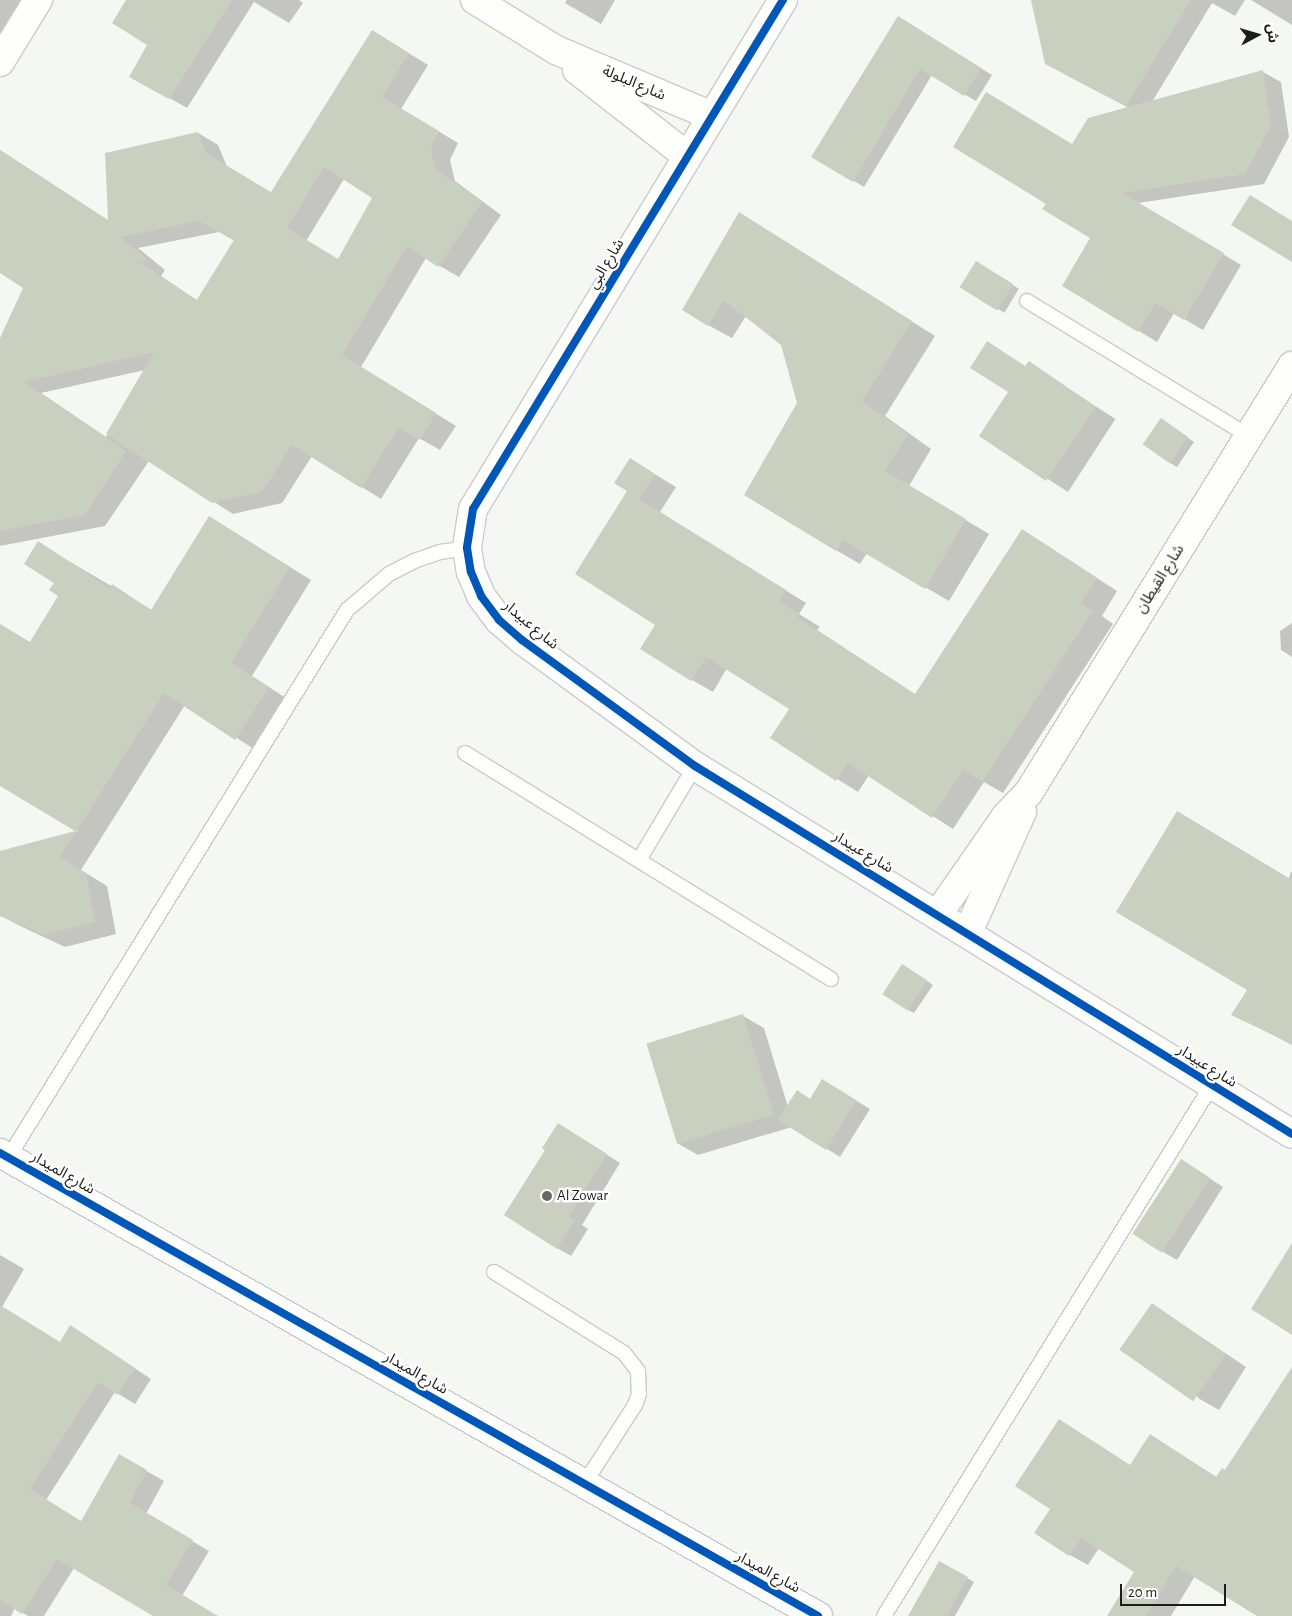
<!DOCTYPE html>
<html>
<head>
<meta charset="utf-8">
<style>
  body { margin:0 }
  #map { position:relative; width:1292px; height:1616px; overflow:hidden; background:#f5f7f2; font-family:"Alegreya Sans","Noto Sans Arabic",sans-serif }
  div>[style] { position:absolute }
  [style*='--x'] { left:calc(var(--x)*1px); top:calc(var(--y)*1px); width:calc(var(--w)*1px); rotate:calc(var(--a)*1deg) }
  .shadow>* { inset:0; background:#0003; transform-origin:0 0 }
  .building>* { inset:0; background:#cad0bf; transform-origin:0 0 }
  .roads { filter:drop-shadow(1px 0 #caccc8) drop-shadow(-1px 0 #caccc8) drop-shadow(0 1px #caccc8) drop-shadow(0 -1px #caccc8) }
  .service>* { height:14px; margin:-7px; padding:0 7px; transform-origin:7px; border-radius:7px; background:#fefefd }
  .minor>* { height:28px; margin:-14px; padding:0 14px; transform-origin:14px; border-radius:14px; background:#fefefd }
  .cycleway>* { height:8px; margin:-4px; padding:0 4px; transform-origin:4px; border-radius:4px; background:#0057b8 }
  .dots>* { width:14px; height:14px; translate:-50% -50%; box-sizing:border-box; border:2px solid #fff; border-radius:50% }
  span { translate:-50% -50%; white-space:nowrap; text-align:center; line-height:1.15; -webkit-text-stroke:4.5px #fff; paint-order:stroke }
  .street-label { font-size:15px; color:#1c1d1a }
  .poi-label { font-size:15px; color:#1c1d1a }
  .left { translate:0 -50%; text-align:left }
  .north { position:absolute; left:1232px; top:10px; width:50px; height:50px; -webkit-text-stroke:4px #fff; paint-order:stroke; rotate:84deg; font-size:14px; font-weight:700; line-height:20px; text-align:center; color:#1c1d1a }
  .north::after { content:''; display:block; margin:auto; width:18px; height:22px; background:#1c1d1a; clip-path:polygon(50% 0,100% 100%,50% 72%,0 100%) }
  .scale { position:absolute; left:1120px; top:1584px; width:106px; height:22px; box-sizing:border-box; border:2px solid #1c1d1a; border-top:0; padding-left:6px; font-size:15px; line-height:18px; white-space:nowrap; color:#1c1d1a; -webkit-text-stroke:4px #fff; paint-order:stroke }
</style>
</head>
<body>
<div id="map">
  <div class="shadow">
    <i style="clip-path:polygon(0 0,27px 0,0 43px)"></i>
    <i style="clip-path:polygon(127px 0,299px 0,303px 3px,289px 23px,254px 2px,187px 108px,131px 76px,148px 45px)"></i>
    <i style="clip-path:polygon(567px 0,615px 0,601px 24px,565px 3px)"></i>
    <i style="clip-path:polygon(1035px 0,1245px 0,1235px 16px,1212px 3px,1152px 102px,1263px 72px,1281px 82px,1289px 137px,1264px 184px,1138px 203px,1241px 265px,1203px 330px,1174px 313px,1157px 342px,1139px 331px,1092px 238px,1072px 145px,1129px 108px,1064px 74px)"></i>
    <i style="clip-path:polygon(1251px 0,1292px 0,1292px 25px)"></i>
    <i style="clip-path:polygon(909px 24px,992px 75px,976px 101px,932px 75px,864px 187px,813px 156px)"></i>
    <i style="clip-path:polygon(evenodd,392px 43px,428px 65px,401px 109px,458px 143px,450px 160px,455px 181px,501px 215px,459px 277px,426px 258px,361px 367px,456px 426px,440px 450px,419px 438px,381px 499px,312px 456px,282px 503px,233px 514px,149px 461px,105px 526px,0 546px,0 341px,24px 287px,0 271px,0 150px,109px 221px,198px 133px,218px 145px,227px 167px,272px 194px,392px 43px,344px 179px,374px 198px,339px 260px,306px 241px,344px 179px,392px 43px,219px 232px,235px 241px,198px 301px,161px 276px,165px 270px,138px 248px,219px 232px,392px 43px,145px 370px,106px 437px,41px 393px,145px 370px)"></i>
    <i style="clip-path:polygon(763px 228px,935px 336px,885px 416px,931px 449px,909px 486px,989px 534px,949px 601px,867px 553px,860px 564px,836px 550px,782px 345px,746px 316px,732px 338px,708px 325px)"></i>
    <i style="left:976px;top:263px;width:50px;height:28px;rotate:31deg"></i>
    <i style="left:1029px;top:363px;width:103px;height:87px;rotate:33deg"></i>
    <i style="clip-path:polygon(1168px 424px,1194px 442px,1177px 467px,1170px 463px)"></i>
    <i style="clip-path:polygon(651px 472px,676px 487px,660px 512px,806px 603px,799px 614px,820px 627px,817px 630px,916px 695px,1043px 543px,1117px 591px,1102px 616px,1113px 624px,1003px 793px,984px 782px,953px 829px,869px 775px,858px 792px,772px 738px,791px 708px,727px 668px,713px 692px,692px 680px,642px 648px,657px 624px,577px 574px)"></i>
    <i style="clip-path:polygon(230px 530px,311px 580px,252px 676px,289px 700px,257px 751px,185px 705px,81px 870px,107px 886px,116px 934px,65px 947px,18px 925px,0 915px,0 853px,78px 831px,0 785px,0 646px,31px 644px,59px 596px,38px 543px,152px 610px)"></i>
    <i style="clip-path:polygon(1292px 623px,1292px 657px,1281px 650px,1280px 631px)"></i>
    <i style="clip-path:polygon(1291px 872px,1292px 872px,1292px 1045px,1233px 1014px,1248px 990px)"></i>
    <i style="clip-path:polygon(909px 969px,933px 985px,914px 1013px,908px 1010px)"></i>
    <i style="clip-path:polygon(743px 1016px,764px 1028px,788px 1107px,797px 1092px,811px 1100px,837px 1089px,870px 1109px,840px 1157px,792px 1127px,698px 1155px,677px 1143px)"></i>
    <i style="clip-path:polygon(572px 1133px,620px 1163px,582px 1225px,588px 1229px,571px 1256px,557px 1248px)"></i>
    <i style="clip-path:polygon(1195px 1169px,1223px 1187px,1177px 1260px,1163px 1252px)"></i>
    <i style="clip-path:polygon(0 1255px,24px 1269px,2px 1307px,61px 1344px,71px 1326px,151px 1379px,135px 1404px,115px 1392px,46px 1500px,82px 1523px,120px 1456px,164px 1481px,146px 1514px,209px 1551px,182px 1596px,216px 1616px,155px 1616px,74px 1568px,44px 1616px,28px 1616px,15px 1608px,11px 1616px,0 1616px)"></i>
    <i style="clip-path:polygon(1152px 1304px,1246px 1367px,1219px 1410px,1198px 1398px)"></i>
    <i style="clip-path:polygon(1292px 1395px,1292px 1616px,1260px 1616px,1195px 1576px,1171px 1616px,1108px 1616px,1135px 1571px,1099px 1548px,1088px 1565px,1070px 1555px,1051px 1508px,1059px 1420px,1131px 1466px,1151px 1436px,1218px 1478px)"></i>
    <i style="clip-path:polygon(939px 1562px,974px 1582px,955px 1616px,912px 1616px)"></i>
  </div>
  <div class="building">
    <i style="clip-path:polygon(126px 0,232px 0,169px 99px,129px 77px,147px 45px,112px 23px)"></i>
    <i style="clip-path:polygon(1031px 0,1191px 0,1126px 106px,1045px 64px)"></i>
    <i style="clip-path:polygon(898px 16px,981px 68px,964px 96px,920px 69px,853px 182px,811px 157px)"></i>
    <i style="clip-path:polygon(evenodd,372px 30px,409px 53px,382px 97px,439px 131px,431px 149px,435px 168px,482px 202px,438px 267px,407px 246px,342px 355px,436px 413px,420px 440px,399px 427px,361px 488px,292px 445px,262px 492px,212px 503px,106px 434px,154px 352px,24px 382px,126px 451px,85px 515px,0 531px,0 338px,23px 288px,0 273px,0 150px,108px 220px,105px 153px,198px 132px,207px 154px,271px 192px,372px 30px,324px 167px,372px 198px,338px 259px,287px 228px,324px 167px,372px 30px,198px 221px,234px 240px,196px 301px,142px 263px,146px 258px,120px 237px,198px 221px)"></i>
    <i style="clip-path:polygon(1263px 70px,1271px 126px,1245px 174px,1122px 193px,1224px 253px,1184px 320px,1155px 303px,1138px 332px,1062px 286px,1090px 238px,1042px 209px,1046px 204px,953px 147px,986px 92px,1072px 144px,1088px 118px)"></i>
    <i style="clip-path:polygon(1250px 195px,1292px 221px,1292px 262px,1231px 225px)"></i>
    <i style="clip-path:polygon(739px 212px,912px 321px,862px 401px,908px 434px,885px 471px,966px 519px,925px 589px,843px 540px,836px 551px,744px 495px,797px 403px,781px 345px,724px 300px,708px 326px,682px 310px)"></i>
    <i style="left:976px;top:261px;width:44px;height:31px;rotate:32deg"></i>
    <i style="clip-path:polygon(987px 341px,1025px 366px,1029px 361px,1096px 407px,1046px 481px,979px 436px,1008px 392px,970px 368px)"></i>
    <i style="left:1161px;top:418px;width:33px;height:32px;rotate:35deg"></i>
    <i style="clip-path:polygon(630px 458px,655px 474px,639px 499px,786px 590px,779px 601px,799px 614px,797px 617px,915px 694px,1022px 529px,1097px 578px,1081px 603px,1093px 611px,982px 782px,963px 770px,932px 818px,848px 763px,836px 781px,770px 738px,789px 709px,706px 657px,691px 681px,672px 669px,640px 649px,655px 625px,575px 574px,627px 491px,614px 483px)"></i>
    <i style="clip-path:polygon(209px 516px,290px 567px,231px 663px,269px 687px,235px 740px,164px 693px,60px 857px,86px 873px,95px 922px,43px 935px,0 916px,0 851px,75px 831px,0 786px,0 624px,30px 642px,58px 596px,49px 590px,54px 583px,24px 564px,38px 541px,109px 588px,112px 584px,151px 610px)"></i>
    <i style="clip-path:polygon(1177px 811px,1292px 880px,1292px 1044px,1231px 1015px,1247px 990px,1116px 912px)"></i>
    <i style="left:902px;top:964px;width:30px;height:36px;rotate:33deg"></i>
    <i style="left:743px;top:1014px;width:105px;height:101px;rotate:73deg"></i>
    <i style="clip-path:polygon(822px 1079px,856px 1100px,826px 1150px,778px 1120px,797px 1090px,810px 1099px)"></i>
    <i style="clip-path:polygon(558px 1123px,607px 1154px,569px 1216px,575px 1220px,557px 1249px,504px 1215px,545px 1150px,542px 1148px)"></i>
    <i style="left:1181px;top:1159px;width:35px;height:89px;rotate:33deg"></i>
    <i style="clip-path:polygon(1292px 1243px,1292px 1335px,1251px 1309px)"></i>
    <i style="left:1152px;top:1303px;width:90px;height:57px;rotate:35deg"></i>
    <i style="clip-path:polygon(0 1305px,60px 1342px,70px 1325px,135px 1368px,117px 1395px,98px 1382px,30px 1489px,81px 1521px,119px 1454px,147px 1470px,130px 1503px,193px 1540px,166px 1585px,218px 1616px,153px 1616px,57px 1559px,22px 1614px,0 1600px)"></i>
    <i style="clip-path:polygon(1292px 1367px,1292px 1616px,1257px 1616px,1176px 1566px,1146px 1616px,1107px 1616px,1134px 1572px,1081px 1538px,1069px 1556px,1034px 1533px,1050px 1509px,1015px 1486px,1059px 1419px,1130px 1465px,1150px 1434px,1216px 1477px,1222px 1468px,1225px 1470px)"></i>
    <i style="clip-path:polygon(939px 1561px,968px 1577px,955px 1600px,947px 1616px,908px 1616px)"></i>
  </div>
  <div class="roads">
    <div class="service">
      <i style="--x:1027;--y:301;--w:260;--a:31.3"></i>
      <i style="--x:465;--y:753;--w:430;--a:31.7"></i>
      <i style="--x:639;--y:860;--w:109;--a:-59.2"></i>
      <i style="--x:8;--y:1158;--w:644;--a:-58.26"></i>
      <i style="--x:347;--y:610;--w:55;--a:-40.6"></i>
      <i style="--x:389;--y:574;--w:28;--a:-27"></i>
      <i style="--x:414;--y:561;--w:28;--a:-19"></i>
      <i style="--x:440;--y:552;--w:27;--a:-8"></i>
      <i style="--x:494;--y:1272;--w:153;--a:31.9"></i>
      <i style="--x:624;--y:1353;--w:23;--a:52"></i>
      <i style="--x:638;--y:1371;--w:23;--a:88"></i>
      <i style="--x:639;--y:1394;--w:12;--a:110"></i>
      <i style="--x:635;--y:1405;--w:94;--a:122.8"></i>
      <i style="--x:884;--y:1616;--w:624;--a:-58.3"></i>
    </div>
    <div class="minor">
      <i style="--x:475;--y:0;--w:95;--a:31.7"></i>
      <i style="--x:556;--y:50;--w:169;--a:22.9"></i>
      <i style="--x:783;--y:0;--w:596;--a:121.34"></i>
      <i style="--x:473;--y:509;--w:39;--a:99"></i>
      <i style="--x:467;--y:548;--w:24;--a:81"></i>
      <i style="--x:471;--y:572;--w:26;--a:67"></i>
      <i style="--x:481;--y:596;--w:30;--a:53"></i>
      <i style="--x:499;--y:620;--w:30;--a:41"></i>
      <i style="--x:522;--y:640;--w:214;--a:36.1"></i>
      <i style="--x:695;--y:766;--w:701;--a:31.65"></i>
      <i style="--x:0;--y:62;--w:73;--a:-58.5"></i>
      <i style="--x:577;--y:70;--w:140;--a:38"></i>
      <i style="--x:938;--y:914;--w:119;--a:-55.2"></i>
      <i style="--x:1006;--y:816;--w:33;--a:-46"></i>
      <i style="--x:1029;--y:792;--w:501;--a:-58.31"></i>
      <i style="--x:968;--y:932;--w:132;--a:-65.8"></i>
      <i style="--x:0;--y:1153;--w:940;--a:29.51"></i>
    </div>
  </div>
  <div class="cycleway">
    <i style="--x:783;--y:0;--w:596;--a:121.34"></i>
    <i style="--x:473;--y:509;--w:39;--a:99"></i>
    <i style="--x:467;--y:548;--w:24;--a:81"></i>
    <i style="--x:471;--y:572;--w:26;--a:67"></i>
    <i style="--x:481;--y:596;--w:30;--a:53"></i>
    <i style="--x:499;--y:620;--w:30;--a:41"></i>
    <i style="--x:522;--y:640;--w:214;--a:36.1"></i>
    <i style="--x:695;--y:766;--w:701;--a:31.65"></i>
    <i style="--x:0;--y:1153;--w:940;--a:29.51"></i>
  </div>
  <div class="dots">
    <i style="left:547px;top:1196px;background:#686966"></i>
  </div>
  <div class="street-label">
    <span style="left:634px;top:83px;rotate:23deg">شارع البلولة</span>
    <span style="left:606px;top:264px;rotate:-59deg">شارع البي</span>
    <span style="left:1160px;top:579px;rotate:-58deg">شارع القيطان</span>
    <span style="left:531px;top:625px;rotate:40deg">شارع عبيدار</span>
    <span style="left:863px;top:852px;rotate:31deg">شارع عبيدار</span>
    <span style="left:1207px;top:1066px;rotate:32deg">شارع عبيدار</span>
    <span style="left:63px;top:1173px;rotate:30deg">شارع الميدار</span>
    <span style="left:416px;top:1373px;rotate:30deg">شارع الميدار</span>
    <span style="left:768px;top:1572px;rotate:29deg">شارع الميدار</span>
  </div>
  <div class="poi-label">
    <span class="left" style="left:557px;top:1196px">Al Zowar</span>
  </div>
  <div class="north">ش</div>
  <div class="scale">20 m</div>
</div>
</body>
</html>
